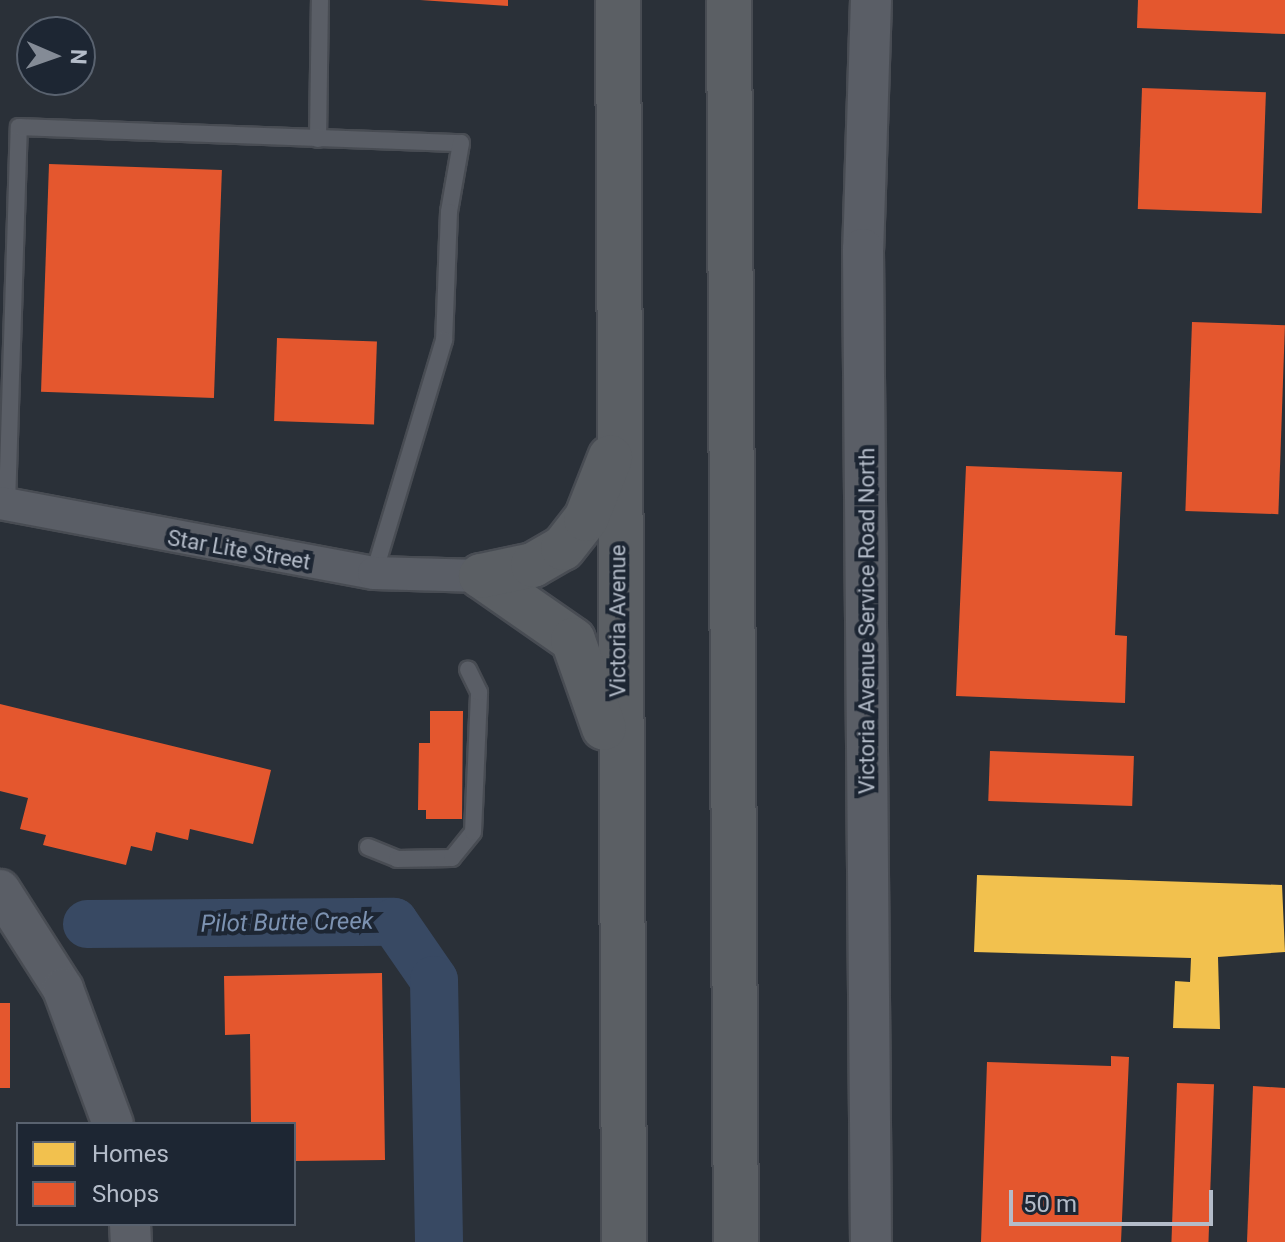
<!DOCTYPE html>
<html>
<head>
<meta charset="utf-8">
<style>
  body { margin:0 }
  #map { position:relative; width:1285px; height:1242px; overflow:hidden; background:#2a3038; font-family:Roboto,sans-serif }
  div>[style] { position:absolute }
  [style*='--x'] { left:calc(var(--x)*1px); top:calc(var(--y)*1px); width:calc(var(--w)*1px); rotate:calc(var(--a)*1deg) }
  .homes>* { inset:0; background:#f2c14e }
  .shops>* { inset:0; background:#e4572e; transform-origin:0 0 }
  .river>* { height:48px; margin:-24px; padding:0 24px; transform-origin:24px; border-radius:24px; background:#384963 }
  .roads { filter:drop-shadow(2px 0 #484c53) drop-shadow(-2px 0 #484c53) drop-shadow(0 2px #484c53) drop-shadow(0 -2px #484c53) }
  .service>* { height:16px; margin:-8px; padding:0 8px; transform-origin:8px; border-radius:8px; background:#5a5e66 }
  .minor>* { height:32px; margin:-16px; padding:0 16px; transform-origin:16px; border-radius:16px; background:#5a5e66 }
  .tertiary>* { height:40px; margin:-20px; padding:0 20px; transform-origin:20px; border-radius:20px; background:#5a5e66 }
  .trunk>* { height:44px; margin:-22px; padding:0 22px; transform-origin:22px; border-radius:22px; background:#5b5f64 }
  span { translate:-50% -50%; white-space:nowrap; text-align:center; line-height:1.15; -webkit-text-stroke:8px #1d2633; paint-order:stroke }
  .street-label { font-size:22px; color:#b4bcc9 }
  .water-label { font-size:24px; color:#7c92b1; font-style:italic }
  .legend { position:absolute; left:16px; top:1122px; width:280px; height:104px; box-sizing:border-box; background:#1d2633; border:2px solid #59626f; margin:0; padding:10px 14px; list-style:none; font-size:24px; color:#b4bcc9 }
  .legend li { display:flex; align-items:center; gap:16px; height:40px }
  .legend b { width:40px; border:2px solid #59626f }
  .north { position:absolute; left:16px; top:16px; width:80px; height:80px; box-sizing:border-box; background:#1d2633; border:2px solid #59626f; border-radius:50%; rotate:92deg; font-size:22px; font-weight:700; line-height:32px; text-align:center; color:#b4bcc9 }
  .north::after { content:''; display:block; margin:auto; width:28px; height:36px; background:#848b96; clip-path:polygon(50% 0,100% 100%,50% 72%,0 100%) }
  .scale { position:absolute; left:1009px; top:1190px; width:204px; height:36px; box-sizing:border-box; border:4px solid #b4bcc9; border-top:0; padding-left:10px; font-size:24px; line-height:28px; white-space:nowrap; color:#b4bcc9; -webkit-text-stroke:6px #1d2633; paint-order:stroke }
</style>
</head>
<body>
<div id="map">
  <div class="homes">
    <i style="clip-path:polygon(977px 875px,1282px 885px,1285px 952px,1218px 957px,1220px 1029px,1173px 1028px,1175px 981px,1190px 982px,1191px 958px,974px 952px)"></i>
  </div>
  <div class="shops">
    <i style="clip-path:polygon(420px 0,508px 0,508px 6px)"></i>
    <i style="clip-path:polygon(1138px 0,1285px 0,1285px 34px,1137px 28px)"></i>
    <i style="left:1142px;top:88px;width:124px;height:121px;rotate:2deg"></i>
    <i style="left:49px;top:164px;width:173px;height:228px;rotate:2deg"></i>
    <i style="left:1192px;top:322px;width:93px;height:189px;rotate:2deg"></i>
    <i style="left:277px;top:338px;width:100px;height:83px;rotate:2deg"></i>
    <i style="clip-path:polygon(966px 466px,1122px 472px,1115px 635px,1127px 636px,1125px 703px,956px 696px)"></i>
    <i style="clip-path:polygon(0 704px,271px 770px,253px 844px,190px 829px,188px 840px,156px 832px,152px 851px,131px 846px,126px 865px,43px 845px,46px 835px,20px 829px,28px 798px,0 791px)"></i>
    <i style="clip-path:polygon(430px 711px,463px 711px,462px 819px,426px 819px,426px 810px,418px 810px,419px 743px,430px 743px)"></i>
    <i style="left:990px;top:751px;width:144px;height:50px;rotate:2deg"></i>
    <i style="clip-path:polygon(382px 973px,385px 1160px,294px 1161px,294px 1124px,251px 1124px,250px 1034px,225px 1035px,224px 976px)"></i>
    <i style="left:0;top:1003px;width:10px;height:85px"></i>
    <i style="clip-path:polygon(1111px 1056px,1129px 1057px,1121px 1242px,981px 1242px,987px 1062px,1111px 1066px)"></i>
    <i style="left:1177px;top:1083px;width:37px;height:159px;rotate:2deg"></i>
    <i style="clip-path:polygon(1253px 1086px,1285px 1088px,1285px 1242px,1247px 1242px)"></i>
  </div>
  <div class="river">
    <i style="--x:87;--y:924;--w:307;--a:-0.4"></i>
    <i style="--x:394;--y:922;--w:70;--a:55.4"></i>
    <i style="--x:434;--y:980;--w:262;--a:88.9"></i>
  </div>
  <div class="roads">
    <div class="service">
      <i style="--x:318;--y:139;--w:139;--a:-89.2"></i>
      <i style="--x:7;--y:503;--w:376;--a:-88.2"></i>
      <i style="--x:19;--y:127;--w:442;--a:2.1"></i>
      <i style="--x:461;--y:143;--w:70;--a:99.9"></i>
      <i style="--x:449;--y:212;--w:128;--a:92.2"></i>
      <i style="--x:444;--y:340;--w:243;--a:106.7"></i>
      <i style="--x:368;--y:847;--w:31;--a:22"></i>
      <i style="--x:397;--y:859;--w:55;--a:-1"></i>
      <i style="--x:452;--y:858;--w:33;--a:-51"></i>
      <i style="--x:473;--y:832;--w:140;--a:-87.5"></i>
      <i style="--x:479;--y:692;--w:25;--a:-116"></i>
    </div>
    <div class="minor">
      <i style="--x:0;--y:503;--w:380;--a:10.6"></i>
      <i style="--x:374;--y:573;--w:107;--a:1.6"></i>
    </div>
    <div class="tertiary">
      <i style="--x:871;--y:0;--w:249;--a:91.8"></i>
      <i style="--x:863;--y:249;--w:993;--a:89.54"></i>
      <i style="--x:0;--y:890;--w:117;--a:57.5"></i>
      <i style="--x:63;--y:989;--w:144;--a:69.7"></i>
      <i style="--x:130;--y:1224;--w:18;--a:87"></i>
    </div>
    <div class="trunk">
      <i style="--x:618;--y:0;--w:1242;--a:89.72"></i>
      <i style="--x:729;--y:0;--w:1242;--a:89.68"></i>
      <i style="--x:481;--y:576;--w:112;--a:34.8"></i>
      <i style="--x:573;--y:640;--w:93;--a:70.6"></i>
      <i style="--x:481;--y:576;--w:53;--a:-11.9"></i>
      <i style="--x:533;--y:565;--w:34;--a:-30"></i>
      <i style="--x:563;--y:548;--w:37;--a:-52"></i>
      <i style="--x:586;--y:519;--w:66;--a:-68.5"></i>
    </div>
  </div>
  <div class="street-label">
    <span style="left:239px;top:550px;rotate:10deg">Star Lite Street</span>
    <span style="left:618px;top:621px;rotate:-90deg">Victoria Avenue</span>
    <span style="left:867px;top:621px;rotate:-90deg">Victoria Avenue Service Road North</span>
  </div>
  <div class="water-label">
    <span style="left:287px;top:923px;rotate:-1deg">Pilot Butte Creek</span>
  </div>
  <ul class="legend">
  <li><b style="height:22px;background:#f2c14e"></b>Homes</li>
  <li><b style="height:22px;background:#e4572e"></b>Shops</li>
  </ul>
  <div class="north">N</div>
  <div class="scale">50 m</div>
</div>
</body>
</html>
